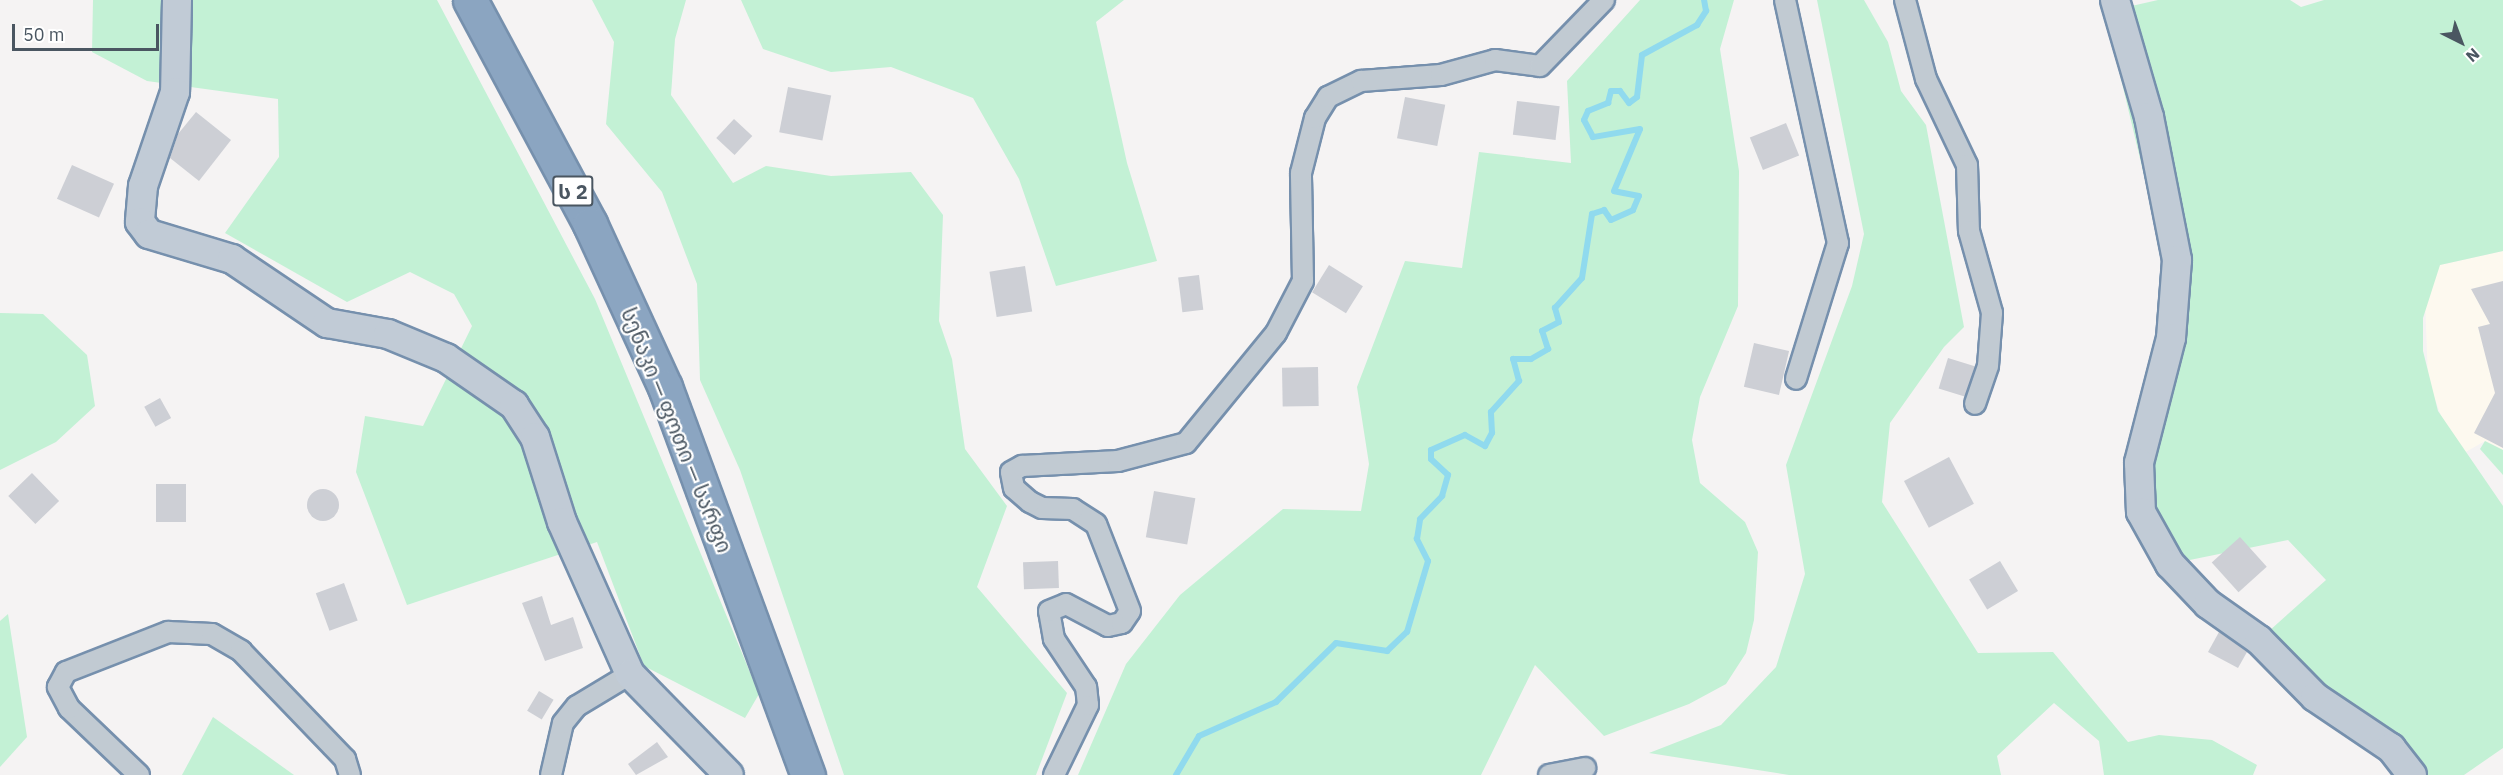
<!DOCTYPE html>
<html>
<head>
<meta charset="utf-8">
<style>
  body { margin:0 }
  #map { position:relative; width:2503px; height:775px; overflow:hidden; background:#f5f3f3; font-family:"IBM Plex Sans","Noto Sans Georgian",sans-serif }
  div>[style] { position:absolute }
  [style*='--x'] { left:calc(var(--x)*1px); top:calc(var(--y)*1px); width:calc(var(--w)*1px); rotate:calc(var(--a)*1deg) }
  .commercial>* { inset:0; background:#fdf9ef }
  .green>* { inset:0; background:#c3f1d5 }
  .stream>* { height:6px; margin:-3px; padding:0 3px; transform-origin:3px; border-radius:3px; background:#90daee }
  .building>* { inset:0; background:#cdcfd5; transform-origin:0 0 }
  .round { border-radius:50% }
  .roads { filter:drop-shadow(2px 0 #7690ad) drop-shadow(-2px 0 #7690ad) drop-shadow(0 2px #7690ad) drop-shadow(0 -2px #7690ad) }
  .street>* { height:20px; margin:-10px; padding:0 10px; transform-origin:10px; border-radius:10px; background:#c1cad2 }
  .secondary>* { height:28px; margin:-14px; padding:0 14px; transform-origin:14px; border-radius:14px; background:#c1cbd6 }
  .highway>* { height:33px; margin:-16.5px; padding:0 16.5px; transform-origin:16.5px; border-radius:16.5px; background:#8ba5c1 }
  span { translate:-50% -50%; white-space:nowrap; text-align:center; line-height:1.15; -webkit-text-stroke:4.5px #fff; paint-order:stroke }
  .shield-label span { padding:2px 4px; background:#fff; border:2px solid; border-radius:4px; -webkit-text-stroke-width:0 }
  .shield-label { font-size:20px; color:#4a5661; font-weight:700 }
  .street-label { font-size:21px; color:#4a5661 }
  .north { position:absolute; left:2431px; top:12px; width:60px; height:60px; -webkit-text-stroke:4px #fff; paint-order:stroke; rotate:138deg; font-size:16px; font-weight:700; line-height:24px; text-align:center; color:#4a5661 }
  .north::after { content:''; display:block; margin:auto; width:21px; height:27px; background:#4a5661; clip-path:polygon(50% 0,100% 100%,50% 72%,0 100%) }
  .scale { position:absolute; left:12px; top:24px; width:147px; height:27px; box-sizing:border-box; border:3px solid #4a5661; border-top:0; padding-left:8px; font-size:18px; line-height:21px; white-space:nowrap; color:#4a5661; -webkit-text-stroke:4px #fff; paint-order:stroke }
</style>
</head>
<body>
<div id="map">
  <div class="commercial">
    <i style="clip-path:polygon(2503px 251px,2503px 450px,2485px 441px,2464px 453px,2446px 429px,2428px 380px,2425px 300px,2440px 265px)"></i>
  </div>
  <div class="green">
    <i style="clip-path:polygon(93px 0,437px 0,595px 299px,759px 694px,745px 718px,644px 666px,597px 542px,407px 605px,356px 472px,365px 416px,423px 426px,472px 326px,454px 294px,410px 272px,347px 302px,225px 233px,279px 157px,278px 99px,147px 81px,92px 52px)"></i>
    <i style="clip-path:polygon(592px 0,686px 0,675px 39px,671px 95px,733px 183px,766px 166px,831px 176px,911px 172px,943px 215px,939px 321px,952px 359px,965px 449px,1007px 506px,977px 587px,1067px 693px,1036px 775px,844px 775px,740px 470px,700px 380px,697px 284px,662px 192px,606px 124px,614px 42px)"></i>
    <i style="clip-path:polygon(741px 0,1124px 0,1096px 22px,1127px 163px,1157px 261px,1056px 286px,1019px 179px,973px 98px,891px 67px,831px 72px,763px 49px)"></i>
    <i style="clip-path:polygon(1640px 0,1734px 0,1720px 49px,1739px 171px,1738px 306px,1700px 397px,1692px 440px,1700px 483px,1745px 522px,1758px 552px,1754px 620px,1746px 653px,1726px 684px,1689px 704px,1604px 736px,1535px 665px,1481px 775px,1078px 775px,1126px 664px,1180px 595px,1283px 509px,1361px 511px,1369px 464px,1357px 387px,1405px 261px,1462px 268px,1479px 152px,1571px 163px,1567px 81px)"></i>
    <i style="clip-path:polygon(1817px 0,1864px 0,1888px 42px,1901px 91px,1926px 125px,1964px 327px,1944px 347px,1890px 423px,1882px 502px,1978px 653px,2053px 652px,2128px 742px,2159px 735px,2212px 740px,2257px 765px,2253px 775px,2104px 775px,2099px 741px,2054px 703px,1997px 756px,2001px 775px,1789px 775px,1649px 753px,1721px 725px,1776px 667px,1805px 574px,1786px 465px,1852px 286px,1864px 234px)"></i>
    <i style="clip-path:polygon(2158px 0,2290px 0,2301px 7px,2324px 0,2503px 0,2503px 251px,2440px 265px,2423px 318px,2423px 351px,2438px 411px,2503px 506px,2503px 748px,2464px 775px,2412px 775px,2259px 640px,2326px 580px,2288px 540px,2170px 564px,2153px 539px,2146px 434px,2171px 224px,2154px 217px,2105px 12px)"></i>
    <i style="clip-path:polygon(0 313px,43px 314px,87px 355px,95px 406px,56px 442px,0 470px)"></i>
    <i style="clip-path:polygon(2485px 441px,2503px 450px,2503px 475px,2480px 449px)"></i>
    <i style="clip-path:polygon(8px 614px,27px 737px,0 767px,0 621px)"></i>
    <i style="clip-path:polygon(213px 717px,294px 775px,182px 775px)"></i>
  </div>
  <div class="stream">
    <i style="--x:1176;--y:775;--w:45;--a:-59.5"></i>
    <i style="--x:1199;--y:736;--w:84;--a:-23.8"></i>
    <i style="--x:1276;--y:702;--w:84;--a:-44.5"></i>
    <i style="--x:1336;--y:643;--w:52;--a:8.9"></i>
    <i style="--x:1387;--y:651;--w:28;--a:-44"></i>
    <i style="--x:1407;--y:632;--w:74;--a:-73.5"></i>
    <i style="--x:1428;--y:561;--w:25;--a:-117"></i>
    <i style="--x:1417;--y:539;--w:20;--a:-81"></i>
    <i style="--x:1420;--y:519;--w:32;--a:-46"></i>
    <i style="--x:1442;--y:496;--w:22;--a:-74"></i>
    <i style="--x:1448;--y:475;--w:23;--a:-137"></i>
    <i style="--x:1431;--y:459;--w:9;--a:-90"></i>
    <i style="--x:1431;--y:450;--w:37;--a:-24"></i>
    <i style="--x:1465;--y:435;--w:23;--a:29"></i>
    <i style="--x:1485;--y:446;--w:15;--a:-62"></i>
    <i style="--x:1492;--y:433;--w:21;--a:-93"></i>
    <i style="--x:1491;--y:412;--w:42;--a:-47.9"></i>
    <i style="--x:1519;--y:381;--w:23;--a:-105"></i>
    <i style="--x:1513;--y:359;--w:18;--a:0"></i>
    <i style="--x:1531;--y:359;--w:20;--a:-30"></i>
    <i style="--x:1548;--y:349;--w:19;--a:-108"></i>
    <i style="--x:1542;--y:331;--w:19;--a:-28"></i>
    <i style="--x:1559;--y:322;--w:15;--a:-106"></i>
    <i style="--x:1555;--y:308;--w:40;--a:-48"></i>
    <i style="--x:1582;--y:278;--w:65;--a:-81.1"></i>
    <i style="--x:1592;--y:214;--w:13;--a:-18"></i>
    <i style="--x:1604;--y:210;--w:12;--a:55"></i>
    <i style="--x:1611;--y:220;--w:24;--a:-24"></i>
    <i style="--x:1633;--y:210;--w:15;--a:-67"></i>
    <i style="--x:1639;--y:196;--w:25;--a:-169"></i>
    <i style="--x:1614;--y:191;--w:67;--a:-67.2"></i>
    <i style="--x:1640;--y:129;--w:48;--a:170.3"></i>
    <i style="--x:1593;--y:137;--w:19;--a:-118"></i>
    <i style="--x:1584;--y:120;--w:10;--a:-66"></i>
    <i style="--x:1588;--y:111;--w:22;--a:-22"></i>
    <i style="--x:1608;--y:103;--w:12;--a:-76"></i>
    <i style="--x:1611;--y:91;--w:9;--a:0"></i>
    <i style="--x:1620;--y:91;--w:15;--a:53"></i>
    <i style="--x:1629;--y:103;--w:10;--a:-37"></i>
    <i style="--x:1637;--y:97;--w:42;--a:-83.2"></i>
    <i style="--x:1642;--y:55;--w:63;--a:-28.6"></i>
    <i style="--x:1697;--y:25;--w:17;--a:-57"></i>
    <i style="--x:1706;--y:11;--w:11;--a:-100"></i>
  </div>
  <div class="building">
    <i style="left:788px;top:87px;width:44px;height:46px;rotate:11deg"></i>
    <i style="left:1405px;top:97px;width:41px;height:42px;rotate:11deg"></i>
    <i style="left:1517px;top:101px;width:43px;height:34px;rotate:7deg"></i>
    <i style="clip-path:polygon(196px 112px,231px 140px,199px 181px,170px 158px,178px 134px)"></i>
    <i style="left:734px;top:119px;width:25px;height:26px;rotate:43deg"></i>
    <i style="left:1786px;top:123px;width:35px;height:39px;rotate:68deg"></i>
    <i style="left:72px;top:165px;width:46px;height:37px;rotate:24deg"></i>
    <i style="left:1329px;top:265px;width:40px;height:32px;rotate:32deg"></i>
    <i style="left:1025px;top:266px;width:46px;height:36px;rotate:81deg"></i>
    <i style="left:1199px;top:275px;width:35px;height:21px;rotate:83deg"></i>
    <i style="clip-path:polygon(2503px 281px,2503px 448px,2474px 433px,2495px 393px,2478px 327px,2490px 324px,2471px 289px)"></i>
    <i style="left:1754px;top:343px;width:36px;height:45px;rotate:13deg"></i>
    <i style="left:1948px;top:358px;width:28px;height:32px;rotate:17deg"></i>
    <i style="left:1318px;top:367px;width:39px;height:36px;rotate:89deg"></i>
    <i style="left:160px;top:398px;width:23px;height:18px;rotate:61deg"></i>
    <i style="left:1949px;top:457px;width:53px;height:51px;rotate:62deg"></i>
    <i style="left:32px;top:473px;width:39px;height:33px;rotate:46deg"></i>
    <i style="left:156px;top:484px;width:30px;height:38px"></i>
    <i class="round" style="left:307px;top:489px;width:32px;height:32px"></i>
    <i style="left:1154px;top:491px;width:42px;height:47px;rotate:10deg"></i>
    <i style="left:2240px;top:537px;width:40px;height:38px;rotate:48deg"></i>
    <i style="left:1058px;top:561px;width:27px;height:35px;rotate:88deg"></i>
    <i style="left:2000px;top:561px;width:35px;height:36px;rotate:59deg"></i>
    <i style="left:344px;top:583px;width:40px;height:30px;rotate:70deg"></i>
    <i style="clip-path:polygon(542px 596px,551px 625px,573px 617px,583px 648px,545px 661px,522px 603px)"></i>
    <i style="clip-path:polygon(2219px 632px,2247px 652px,2238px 668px,2208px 652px)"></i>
    <i style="left:539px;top:691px;width:17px;height:23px;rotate:31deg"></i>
    <i style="clip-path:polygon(657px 742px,668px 757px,636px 775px,628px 764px)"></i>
  </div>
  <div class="roads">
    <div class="street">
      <i style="--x:1785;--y:0;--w:249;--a:77.7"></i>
      <i style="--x:1838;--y:243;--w:142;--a:107.2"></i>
      <i style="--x:1905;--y:0;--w:82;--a:75.1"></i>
      <i style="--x:1926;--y:79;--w:95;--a:64.5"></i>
      <i style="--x:1967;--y:165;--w:66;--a:88.3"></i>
      <i style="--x:1969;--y:231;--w:85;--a:74.3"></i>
      <i style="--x:1992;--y:313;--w:53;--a:94.3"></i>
      <i style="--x:1988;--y:366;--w:40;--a:108.9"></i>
      <i style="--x:139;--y:775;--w:97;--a:-136.3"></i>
      <i style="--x:69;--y:708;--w:24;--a:-118"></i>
      <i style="--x:58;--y:687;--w:17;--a:-62"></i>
      <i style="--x:66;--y:672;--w:110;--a:-21.4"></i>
      <i style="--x:168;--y:632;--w:44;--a:2.6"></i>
      <i style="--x:212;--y:634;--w:34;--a:30"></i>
      <i style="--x:241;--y:651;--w:150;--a:46.1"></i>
      <i style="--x:345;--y:759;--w:17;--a:73"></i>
      <i style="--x:551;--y:775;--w:53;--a:-77"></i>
      <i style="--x:563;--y:723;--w:22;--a:-51"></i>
      <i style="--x:577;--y:706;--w:62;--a:-31.1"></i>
      <i style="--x:1054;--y:775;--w:78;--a:-64.1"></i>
      <i style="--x:1088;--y:705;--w:18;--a:-96"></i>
      <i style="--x:1086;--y:687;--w:58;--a:-123.7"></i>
      <i style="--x:1054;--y:639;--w:28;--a:-100"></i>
      <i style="--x:1049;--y:611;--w:18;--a:-22"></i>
      <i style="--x:1066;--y:604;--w:47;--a:27.6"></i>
      <i style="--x:1108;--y:626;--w:14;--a:-12"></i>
      <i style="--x:1122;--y:623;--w:14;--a:-56"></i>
      <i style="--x:1130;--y:611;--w:93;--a:-111.3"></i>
      <i style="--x:1096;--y:524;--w:27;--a:-147"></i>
      <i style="--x:1073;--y:509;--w:31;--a:-178"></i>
      <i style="--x:1042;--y:508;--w:13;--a:-153"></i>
      <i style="--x:1030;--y:502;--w:21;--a:-139"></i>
      <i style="--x:1014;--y:488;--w:16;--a:-101"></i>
      <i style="--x:1011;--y:472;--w:13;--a:-29"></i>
      <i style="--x:1022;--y:466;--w:96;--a:-3"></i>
      <i style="--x:1118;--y:461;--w:70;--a:-14.8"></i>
      <i style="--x:1186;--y:443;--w:142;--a:-50.7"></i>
      <i style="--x:1276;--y:333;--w:59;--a:-62.6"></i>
      <i style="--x:1303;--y:281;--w:108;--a:-91.1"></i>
      <i style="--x:1301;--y:173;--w:57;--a:-75.7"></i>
      <i style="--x:1315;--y:118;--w:25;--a:-58"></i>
      <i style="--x:1328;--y:97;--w:37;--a:-26"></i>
      <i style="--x:1361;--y:81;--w:80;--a:-4.3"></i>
      <i style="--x:1441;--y:75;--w:56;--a:-15.5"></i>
      <i style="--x:1495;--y:60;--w:45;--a:7.6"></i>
      <i style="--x:1540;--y:66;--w:92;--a:-45.9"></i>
      <i style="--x:1549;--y:775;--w:37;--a:-11"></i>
    </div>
    <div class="secondary">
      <i style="--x:177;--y:0;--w:92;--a:91.2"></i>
      <i style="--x:175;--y:92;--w:99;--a:108.8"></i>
      <i style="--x:143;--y:186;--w:36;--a:95"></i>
      <i style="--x:140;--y:222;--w:15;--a:53"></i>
      <i style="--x:149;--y:234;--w:87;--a:16.8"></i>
      <i style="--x:232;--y:259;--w:115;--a:34"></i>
      <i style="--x:327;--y:323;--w:62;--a:10.2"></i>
      <i style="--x:388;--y:334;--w:63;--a:22.5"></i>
      <i style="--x:446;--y:358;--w:83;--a:34.7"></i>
      <i style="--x:514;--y:405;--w:38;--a:57"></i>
      <i style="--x:535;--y:437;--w:89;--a:72.4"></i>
      <i style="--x:562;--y:522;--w:167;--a:65.9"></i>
      <i style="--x:630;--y:674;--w:141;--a:45.6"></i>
      <i style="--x:2115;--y:0;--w:122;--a:73.8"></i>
      <i style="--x:2149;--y:117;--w:146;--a:78.9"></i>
      <i style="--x:2177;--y:260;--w:78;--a:94.4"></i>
      <i style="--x:2171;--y:338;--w:129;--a:104.4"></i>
      <i style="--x:2139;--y:463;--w:49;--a:87.7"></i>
      <i style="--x:2141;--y:512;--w:60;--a:60.9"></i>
      <i style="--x:2170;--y:564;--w:55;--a:46.5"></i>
      <i style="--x:2208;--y:604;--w:62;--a:35.2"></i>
      <i style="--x:2259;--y:640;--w:80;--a:45.5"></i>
      <i style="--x:2315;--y:697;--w:92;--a:33.9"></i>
      <i style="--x:2391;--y:748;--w:34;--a:52"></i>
    </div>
    <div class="highway">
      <i style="--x:470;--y:0;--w:254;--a:61.8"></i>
      <i style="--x:590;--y:224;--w:179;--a:65.3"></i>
      <i style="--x:665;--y:387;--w:414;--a:69.8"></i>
    </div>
  </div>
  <div class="shield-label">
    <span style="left:573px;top:191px">ს 2</span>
  </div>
  <div class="street-label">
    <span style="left:677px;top:430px;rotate:68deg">სენაკი — ფოთი — სარფი</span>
  </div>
  <div class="north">N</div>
  <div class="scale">50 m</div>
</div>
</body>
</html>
